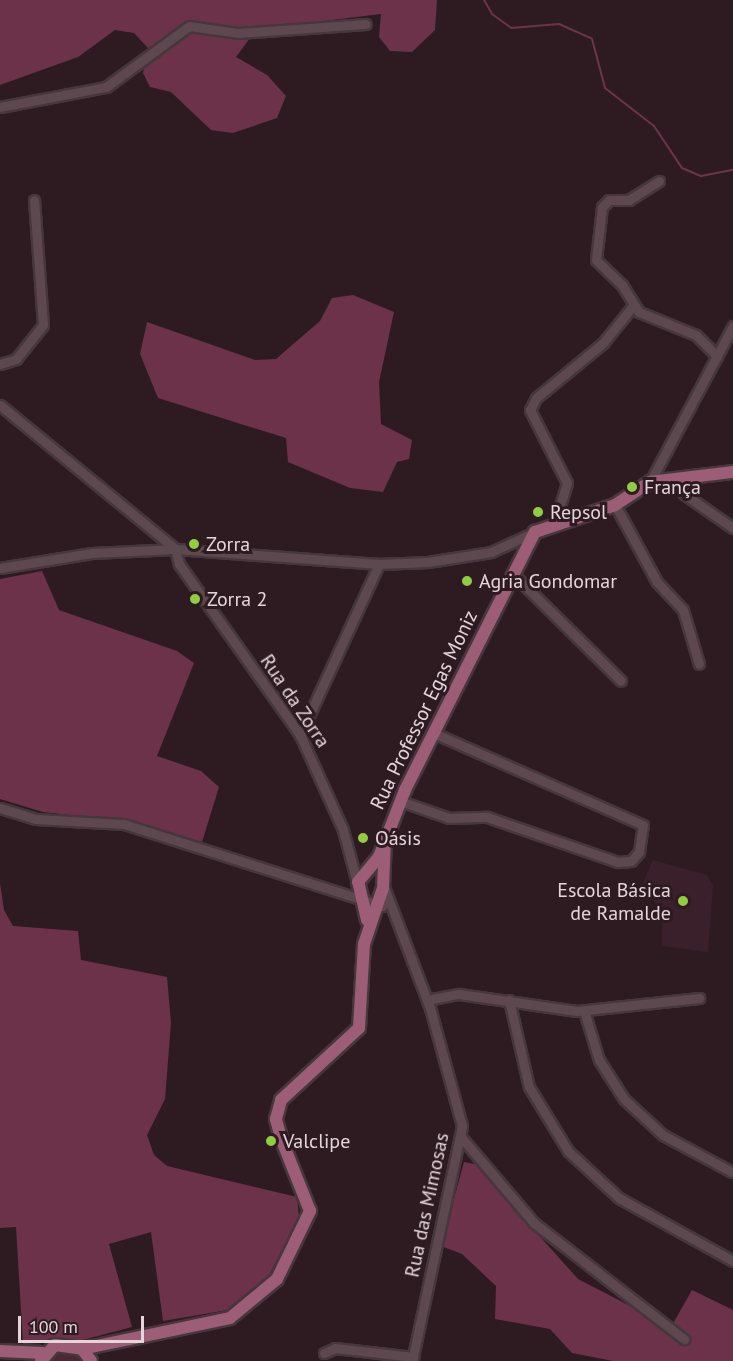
<!DOCTYPE html>
<html>
<head>
<meta charset="utf-8">
<style>
  body { margin:0 }
  #map { position:relative; width:733px; height:1361px; overflow:hidden; background:#2e1b22; font-family:"PT Sans",sans-serif }
  div>[style] { position:absolute }
  [style*='--x'] { left:calc(var(--x)*1px); top:calc(var(--y)*1px); width:calc(var(--w)*1px); rotate:calc(var(--a)*1deg) }
  .built>* { inset:0; background:#3a202a }
  .green>* { inset:0; background:#4d2736 }
  .forest>* { inset:0; background:#6b3249 }
  .stream>* { height:2px; margin:-1px; padding:0 1px; transform-origin:1px; border-radius:1px; background:#6c344a }
  .roads { filter:drop-shadow(2px 0 #46373d) drop-shadow(-2px 0 #46373d) drop-shadow(0 2px #46373d) drop-shadow(0 -2px #46373d) }
  .minor>* { height:9px; margin:-4.5px; padding:0 4.5px; transform-origin:4.5px; border-radius:4.5px; background:#5e484f }
  .major>* { height:12px; margin:-6px; padding:0 6px; transform-origin:6px; border-radius:6px; background:#9e5d76 }
  .dots>* { width:16px; height:16px; translate:-50% -50%; box-sizing:border-box; border:3px solid #2e1b22; border-radius:50% }
  span { translate:-50% -50%; white-space:nowrap; text-align:center; line-height:1.15; -webkit-text-stroke:6px #2e1b22; paint-order:stroke }
  .poi-label { font-size:20px; color:#e3d5da }
  .left { translate:0 -50%; text-align:left }
  .right { translate:-100% -50%; text-align:right }
  .street-label { font-size:20px; color:#e3d5da }
  .scale { position:absolute; left:18px; top:1316px; width:126px; height:27px; box-sizing:border-box; border:3px solid #e3d5da; border-top:0; padding-left:8px; font-size:18px; line-height:21px; white-space:nowrap; color:#e3d5da; -webkit-text-stroke:4px #2e1b22; paint-order:stroke }
</style>
</head>
<body>
<div id="map">
  <div class="built">
    <i style="clip-path:polygon(653px 860px,707px 875px,713px 886px,708px 952px,662px 946px,662px 915px,643px 883px)"></i>
  </div>
  <div class="green">
    <i style="clip-path:polygon(56px 1351px,77px 1354px,83px 1361px,47px 1361px)"></i>
  </div>
  <div class="forest">
    <i style="clip-path:polygon(0 0,437px 0,435px 30px,412px 52px,390px 51px,379px 37px,381px 14px,267px 28px,250px 38px,236px 57px,267px 75px,286px 96px,277px 118px,233px 133px,211px 130px,171px 92px,150px 87px,143px 73px,148px 48px,134px 33px,115px 30px,78px 57px,0 85px)"></i>
    <i style="clip-path:polygon(353px 295px,394px 312px,379px 382px,381px 424px,412px 440px,409px 459px,397px 462px,383px 492px,350px 488px,288px 462px,286px 438px,158px 398px,140px 354px,147px 322px,255px 360px,276px 359px,320px 321px,332px 298px)"></i>
    <i style="clip-path:polygon(42px 571px,59px 610px,177px 651px,194px 663px,157px 756px,201px 771px,219px 787px,202px 842px,132px 822px,43px 812px,0 799px,0 579px)"></i>
    <i style="clip-path:polygon(0 883px,4px 910px,13px 926px,78px 931px,81px 960px,167px 977px,171px 1023px,165px 1099px,147px 1135px,154px 1155px,167px 1166px,297px 1197px,299px 1218px,268px 1277px,228px 1310px,163px 1321px,151px 1232px,109px 1244px,132px 1327px,79px 1341px,23px 1344px,16px 1227px,0 1228px)"></i>
    <i style="clip-path:polygon(464px 1162px,475px 1164px,578px 1279px,671px 1327px,692px 1290px,733px 1310px,733px 1361px,613px 1361px,572px 1353px,550px 1329px,495px 1319px,496px 1286px,462px 1254px,441px 1246px)"></i>
  </div>
  <div class="stream">
    <i style="--x:484;--y:0;--w:16;--a:60"></i>
    <i style="--x:492;--y:14;--w:24;--a:36"></i>
    <i style="--x:511;--y:28;--w:48;--a:-4.8"></i>
    <i style="--x:559;--y:24;--w:36;--a:24"></i>
    <i style="--x:592;--y:39;--w:51;--a:75.1"></i>
    <i style="--x:605;--y:88;--w:62;--a:37.8"></i>
    <i style="--x:654;--y:126;--w:50;--a:56.3"></i>
    <i style="--x:682;--y:168;--w:21;--a:23"></i>
    <i style="--x:701;--y:176;--w:33;--a:-11"></i>
  </div>
  <div class="roads">
    <div class="minor">
      <i style="--x:0;--y:107;--w:108;--a:-10.7"></i>
      <i style="--x:106;--y:87;--w:103;--a:-36.3"></i>
      <i style="--x:189;--y:26;--w:49;--a:8.1"></i>
      <i style="--x:238;--y:33;--w:128;--a:-4"></i>
      <i style="--x:659;--y:181;--w:36;--a:148"></i>
      <i style="--x:629;--y:200;--w:20;--a:180"></i>
      <i style="--x:609;--y:200;--w:10;--a:135"></i>
      <i style="--x:602;--y:207;--w:53;--a:96.5"></i>
      <i style="--x:596;--y:260;--w:36;--a:44"></i>
      <i style="--x:622;--y:285;--w:32;--a:58"></i>
      <i style="--x:639;--y:312;--w:61;--a:22"></i>
      <i style="--x:696;--y:335;--w:30;--a:45"></i>
      <i style="--x:0;--y:364;--w:17;--a:-17"></i>
      <i style="--x:16;--y:359;--w:43;--a:-51.5"></i>
      <i style="--x:43;--y:325;--w:125;--a:-94.1"></i>
      <i style="--x:0;--y:405;--w:227;--a:39.4"></i>
      <i style="--x:674;--y:479;--w:18;--a:56"></i>
      <i style="--x:684;--y:494;--w:60;--a:34.8"></i>
      <i style="--x:650;--y:482;--w:177;--a:-62"></i>
      <i style="--x:615;--y:505;--w:88;--a:61.4"></i>
      <i style="--x:657;--y:582;--w:38;--a:47"></i>
      <i style="--x:683;--y:610;--w:56;--a:73.5"></i>
      <i style="--x:555;--y:522;--w:41;--a:-72.9"></i>
      <i style="--x:567;--y:483;--w:82;--a:-116.9"></i>
      <i style="--x:530;--y:410;--w:13;--a:-63"></i>
      <i style="--x:536;--y:398;--w:87;--a:-39.4"></i>
      <i style="--x:603;--y:343;--w:46;--a:-51.1"></i>
      <i style="--x:175;--y:549;--w:16;--a:75"></i>
      <i style="--x:179;--y:564;--w:209;--a:54.7"></i>
      <i style="--x:300;--y:735;--w:104;--a:65.6"></i>
      <i style="--x:343;--y:830;--w:58;--a:75"></i>
      <i style="--x:0;--y:568;--w:93;--a:-9.3"></i>
      <i style="--x:92;--y:553;--w:83;--a:-2.8"></i>
      <i style="--x:175;--y:549;--w:205;--a:4.2"></i>
      <i style="--x:379;--y:564;--w:49;--a:-2.3"></i>
      <i style="--x:428;--y:562;--w:64;--a:-9"></i>
      <i style="--x:491;--y:552;--w:48;--a:-24.4"></i>
      <i style="--x:512;--y:573;--w:153;--a:44.7"></i>
      <i style="--x:300;--y:735;--w:188;--a:-65.2"></i>
      <i style="--x:400;--y:801;--w:52;--a:19.1"></i>
      <i style="--x:449;--y:818;--w:38;--a:-2"></i>
      <i style="--x:487;--y:817;--w:139;--a:19"></i>
      <i style="--x:618;--y:862;--w:13;--a:-4"></i>
      <i style="--x:631;--y:861;--w:12;--a:-48"></i>
      <i style="--x:639;--y:852;--w:27;--a:-82"></i>
      <i style="--x:643;--y:825;--w:229;--a:-156.3"></i>
      <i style="--x:0;--y:808;--w:38;--a:17"></i>
      <i style="--x:36;--y:819;--w:88;--a:3.3"></i>
      <i style="--x:124;--y:824;--w:271;--a:17.6"></i>
      <i style="--x:384;--y:887;--w:129;--a:69.2"></i>
      <i style="--x:430;--y:1008;--w:122;--a:74.8"></i>
      <i style="--x:462;--y:1126;--w:240;--a:102"></i>
      <i style="--x:427;--y:1000;--w:33;--a:-11"></i>
      <i style="--x:459;--y:994;--w:119;--a:8.2"></i>
      <i style="--x:577;--y:1011;--w:123;--a:-6.1"></i>
      <i style="--x:509;--y:1000;--w:89;--a:77.1"></i>
      <i style="--x:529;--y:1087;--w:75;--a:58.6"></i>
      <i style="--x:568;--y:1151;--w:69;--a:42.7"></i>
      <i style="--x:619;--y:1198;--w:130;--a:28.9"></i>
      <i style="--x:584;--y:1011;--w:51;--a:73"></i>
      <i style="--x:599;--y:1060;--w:46;--a:57.3"></i>
      <i style="--x:624;--y:1099;--w:53;--a:42.7"></i>
      <i style="--x:663;--y:1135;--w:78;--a:28.2"></i>
      <i style="--x:461;--y:1137;--w:113;--a:49.7"></i>
      <i style="--x:534;--y:1223;--w:190;--a:37.7"></i>
      <i style="--x:324;--y:1353;--w:12;--a:-24"></i>
      <i style="--x:335;--y:1348;--w:79;--a:6.6"></i>
    </div>
    <div class="major">
      <i style="--x:367;--y:920;--w:39;--a:-103"></i>
      <i style="--x:358;--y:882;--w:33;--a:-50"></i>
      <i style="--x:379;--y:857;--w:72;--a:-68.8"></i>
      <i style="--x:405;--y:790;--w:289;--a:-63.3"></i>
      <i style="--x:535;--y:532;--w:84;--a:-18.6"></i>
      <i style="--x:615;--y:505;--w:42;--a:-33.3"></i>
      <i style="--x:650;--y:482;--w:84;--a:-6.9"></i>
      <i style="--x:82;--y:1349;--w:151;--a:-11.8"></i>
      <i style="--x:230;--y:1318;--w:61;--a:-39.7"></i>
      <i style="--x:277;--y:1279;--w:76;--a:-64.1"></i>
      <i style="--x:310;--y:1211;--w:79;--a:-111.7"></i>
      <i style="--x:281;--y:1138;--w:20;--a:-105"></i>
      <i style="--x:276;--y:1119;--w:20;--a:-75"></i>
      <i style="--x:281;--y:1100;--w:106;--a:-42.7"></i>
      <i style="--x:359;--y:1028;--w:84;--a:-86.6"></i>
      <i style="--x:364;--y:944;--w:59;--a:-71.3"></i>
      <i style="--x:383;--y:888;--w:47;--a:-87.6"></i>
      <i style="--x:0;--y:1351;--w:43;--a:2.7"></i>
      <i style="--x:41;--y:1361;--w:21;--a:-49"></i>
      <i style="--x:55;--y:1345;--w:27;--a:8"></i>
      <i style="--x:82;--y:1349;--w:15;--a:53"></i>
    </div>
  </div>
  <div class="dots">
    <i style="left:632px;top:487px;background:#91cd40"></i>
    <i style="left:538px;top:512px;background:#91cd40"></i>
    <i style="left:194px;top:544px;background:#91cd40"></i>
    <i style="left:467px;top:581px;background:#91cd40"></i>
    <i style="left:195px;top:599px;background:#91cd40"></i>
    <i style="left:363px;top:838px;background:#91cd40"></i>
    <i style="left:683px;top:901px;background:#91cd40"></i>
    <i style="left:271px;top:1141px;background:#91cd40"></i>
  </div>
  <div class="poi-label">
    <span class="left" style="left:644px;top:487px">França</span>
    <span class="left" style="left:550px;top:512px">Repsol</span>
    <span class="left" style="left:206px;top:544px">Zorra</span>
    <span class="left" style="left:479px;top:581px">Agria Gondomar</span>
    <span class="left" style="left:207px;top:599px">Zorra 2</span>
    <span class="left" style="left:375px;top:838px">Oásis</span>
    <span class="right" style="left:671px;top:902px">Escola Básica<br>de Ramalde</span>
    <span class="left" style="left:283px;top:1141px">Valclipe</span>
  </div>
  <div class="street-label">
    <span style="left:295px;top:701px;rotate:56deg">Rua da Zorra</span>
    <span style="left:424px;top:710px;rotate:-64deg">Rua Professor Egas Moniz</span>
    <span style="left:427px;top:1205px;rotate:-78deg">Rua das Mimosas</span>
  </div>
  <div class="scale">100 m</div>
</div>
</body>
</html>
